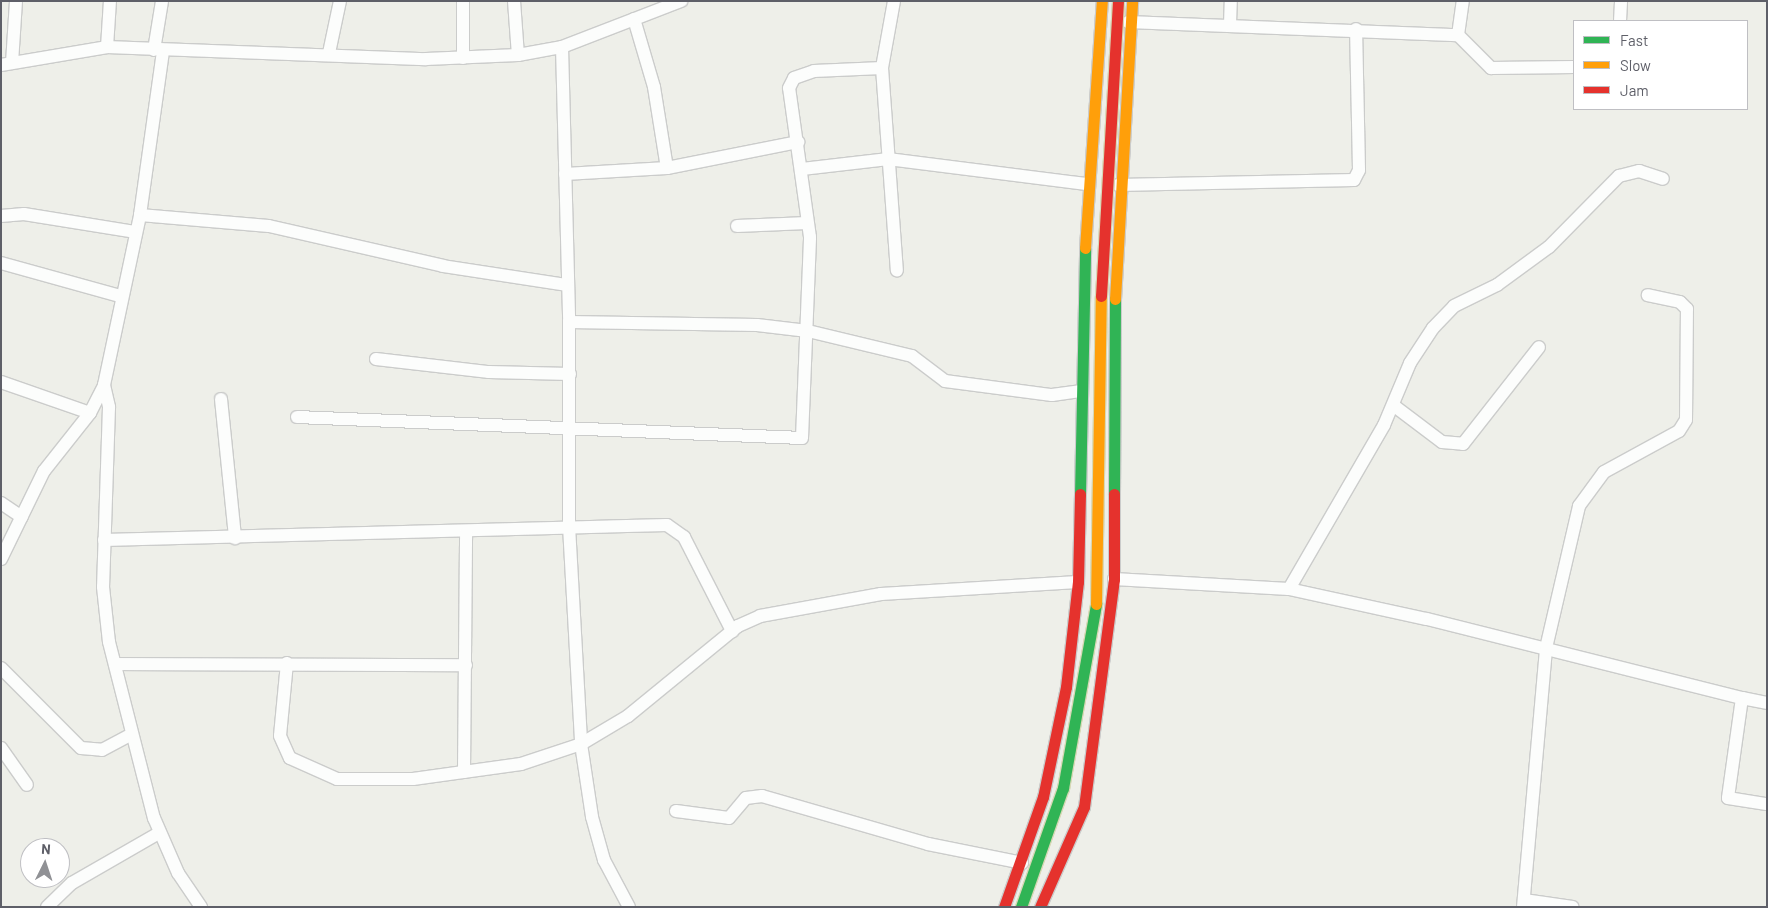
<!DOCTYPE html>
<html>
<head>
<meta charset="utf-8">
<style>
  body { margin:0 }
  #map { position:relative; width:1768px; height:908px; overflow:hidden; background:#eeefe9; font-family:Barlow,sans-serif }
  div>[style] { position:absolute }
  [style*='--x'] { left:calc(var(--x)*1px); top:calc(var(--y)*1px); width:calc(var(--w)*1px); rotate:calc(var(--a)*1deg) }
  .roads { filter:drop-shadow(1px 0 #cbcccb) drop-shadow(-1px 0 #cbcccb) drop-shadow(0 1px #cbcccb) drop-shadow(0 -1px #cbcccb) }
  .street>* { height:12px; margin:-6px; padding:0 6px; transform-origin:6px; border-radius:6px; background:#fcfdfc }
  .fast>* { height:11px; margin:-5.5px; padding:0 5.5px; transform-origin:5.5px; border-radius:5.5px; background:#30b455 }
  .slow>* { height:11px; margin:-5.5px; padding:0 5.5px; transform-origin:5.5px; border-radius:5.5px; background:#ff9f0a }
  .jam>* { height:11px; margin:-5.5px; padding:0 5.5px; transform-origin:5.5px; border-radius:5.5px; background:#e5322d }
  .bridges { filter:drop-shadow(1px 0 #d7d8b6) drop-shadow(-1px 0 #d7d8b6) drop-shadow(0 1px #d7d8b6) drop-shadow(0 -1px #d7d8b6) }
  .fast-bridge>* { height:11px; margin:-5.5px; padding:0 5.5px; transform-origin:5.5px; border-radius:5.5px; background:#30b455 }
  .slow-bridge>* { height:11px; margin:-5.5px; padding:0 5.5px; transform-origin:5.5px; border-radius:5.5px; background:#ff9f0a }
  .jam-bridge>* { height:11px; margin:-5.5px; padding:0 5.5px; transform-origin:5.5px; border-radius:5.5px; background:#e5322d }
  span { translate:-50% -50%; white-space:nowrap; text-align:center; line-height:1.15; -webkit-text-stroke:4.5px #fff; paint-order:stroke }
  .frame { position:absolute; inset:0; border:2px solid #5e5f68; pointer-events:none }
  .legend { position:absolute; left:1573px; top:20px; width:175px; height:90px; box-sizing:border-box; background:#fff; border:1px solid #bfbfc3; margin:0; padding:6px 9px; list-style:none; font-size:15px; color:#5e5f68 }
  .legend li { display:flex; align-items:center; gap:10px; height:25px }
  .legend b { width:25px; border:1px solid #bfbfc3 }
  .north { position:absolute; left:20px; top:838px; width:50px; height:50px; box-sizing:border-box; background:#fff; border:1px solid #bfbfc3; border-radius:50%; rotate:4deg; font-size:14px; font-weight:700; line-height:20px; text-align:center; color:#5e5f68 }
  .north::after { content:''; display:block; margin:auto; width:18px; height:22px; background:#909195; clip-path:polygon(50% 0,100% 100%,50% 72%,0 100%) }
</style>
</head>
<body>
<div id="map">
  <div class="roads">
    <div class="street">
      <i style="--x:463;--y:1;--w:57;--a:90"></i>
      <i style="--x:514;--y:1;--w:54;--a:85.8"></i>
      <i style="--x:894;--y:1;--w:68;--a:100.2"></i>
      <i style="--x:882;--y:68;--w:203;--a:85.8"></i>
      <i style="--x:634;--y:19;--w:71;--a:73.6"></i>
      <i style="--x:654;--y:87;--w:82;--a:80.9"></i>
      <i style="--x:1620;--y:21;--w:20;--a:-87"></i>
      <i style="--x:1128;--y:22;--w:330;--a:2.3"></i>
      <i style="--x:1458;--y:35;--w:47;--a:45"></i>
      <i style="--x:1491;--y:68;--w:83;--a:-0.7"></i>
      <i style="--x:1230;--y:24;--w:23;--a:-88"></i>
      <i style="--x:1458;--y:35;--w:34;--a:-82"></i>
      <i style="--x:107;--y:47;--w:46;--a:-86.3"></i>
      <i style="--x:562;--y:47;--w:275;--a:88.5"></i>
      <i style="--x:569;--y:322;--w:204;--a:90"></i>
      <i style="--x:569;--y:526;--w:218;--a:86.8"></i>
      <i style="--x:581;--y:744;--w:74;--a:81.4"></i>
      <i style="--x:592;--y:817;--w:45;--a:74.4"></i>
      <i style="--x:604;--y:860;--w:53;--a:62"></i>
      <i style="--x:154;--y:50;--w:50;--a:-80.7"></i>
      <i style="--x:329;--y:53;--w:53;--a:-78.1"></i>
      <i style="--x:12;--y:63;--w:62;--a:-86.3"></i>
      <i style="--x:1;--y:65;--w:108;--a:-9.6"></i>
      <i style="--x:107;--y:47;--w:319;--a:2.2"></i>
      <i style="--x:426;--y:59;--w:92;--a:-2.5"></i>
      <i style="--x:518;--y:55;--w:45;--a:-10.3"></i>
      <i style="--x:562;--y:47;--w:128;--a:-21.1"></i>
      <i style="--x:802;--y:169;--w:87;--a:-6.6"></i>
      <i style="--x:888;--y:159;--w:200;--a:7.2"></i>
      <i style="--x:565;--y:174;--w:102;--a:-3.4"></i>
      <i style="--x:667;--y:168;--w:134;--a:-11.2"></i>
      <i style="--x:1118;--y:185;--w:236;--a:-1.2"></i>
      <i style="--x:1354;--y:180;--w:11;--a:-63"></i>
      <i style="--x:1359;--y:170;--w:141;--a:-91.2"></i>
      <i style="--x:140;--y:215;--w:129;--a:4.9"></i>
      <i style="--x:269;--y:226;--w:179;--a:12.9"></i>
      <i style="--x:443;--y:266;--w:125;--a:8.7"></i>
      <i style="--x:1;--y:216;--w:23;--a:-5"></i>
      <i style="--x:24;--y:214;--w:112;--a:9.2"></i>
      <i style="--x:737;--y:226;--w:70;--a:-2.5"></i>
      <i style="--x:1;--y:263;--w:123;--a:15.5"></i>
      <i style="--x:569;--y:322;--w:188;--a:0.9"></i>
      <i style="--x:757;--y:325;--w:51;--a:6.7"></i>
      <i style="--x:808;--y:331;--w:107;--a:13.5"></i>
      <i style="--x:912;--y:356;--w:41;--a:37.1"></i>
      <i style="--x:945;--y:381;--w:108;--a:7.5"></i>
      <i style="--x:1052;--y:395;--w:30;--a:-8"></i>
      <i style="--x:376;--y:359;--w:114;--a:6.6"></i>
      <i style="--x:489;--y:372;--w:81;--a:1.4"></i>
      <i style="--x:1;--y:382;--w:94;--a:19.2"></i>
      <i style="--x:104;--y:385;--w:23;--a:77"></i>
      <i style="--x:109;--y:407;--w:180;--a:91.9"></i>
      <i style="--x:103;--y:587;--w:55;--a:83.8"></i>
      <i style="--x:109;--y:642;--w:182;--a:75.7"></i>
      <i style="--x:154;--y:818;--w:60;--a:66.4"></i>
      <i style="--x:178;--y:873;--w:41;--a:55.9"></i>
      <i style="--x:221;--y:399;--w:140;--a:84.2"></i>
      <i style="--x:1393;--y:405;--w:61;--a:37.1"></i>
      <i style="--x:1442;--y:442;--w:21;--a:5"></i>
      <i style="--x:1463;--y:444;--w:123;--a:-51.9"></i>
      <i style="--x:297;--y:417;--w:505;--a:2.38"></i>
      <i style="--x:802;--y:438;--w:201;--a:-87.7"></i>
      <i style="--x:810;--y:237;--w:150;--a:-98"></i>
      <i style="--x:789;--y:88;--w:11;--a:-63"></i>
      <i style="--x:794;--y:78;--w:21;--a:-19"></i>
      <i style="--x:814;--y:71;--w:68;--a:-2.5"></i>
      <i style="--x:1;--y:503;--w:25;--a:34"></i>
      <i style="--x:104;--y:540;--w:563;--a:-1.53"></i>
      <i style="--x:667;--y:525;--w:21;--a:35"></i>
      <i style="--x:684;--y:537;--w:106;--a:62.9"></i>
      <i style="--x:1;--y:559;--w:98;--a:-64"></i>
      <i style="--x:44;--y:471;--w:74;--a:-51.6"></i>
      <i style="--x:90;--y:413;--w:31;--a:-63"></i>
      <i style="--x:104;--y:385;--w:174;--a:-78"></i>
      <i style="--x:140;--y:215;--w:166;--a:-82"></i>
      <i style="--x:1114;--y:579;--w:175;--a:3.3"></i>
      <i style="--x:1289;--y:589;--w:141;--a:12.3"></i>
      <i style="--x:1427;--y:619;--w:325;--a:14.1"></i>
      <i style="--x:1742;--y:698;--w:101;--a:98"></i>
      <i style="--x:1728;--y:798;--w:39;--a:9"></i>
      <i style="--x:1289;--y:589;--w:190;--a:-59.9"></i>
      <i style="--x:1384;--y:425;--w:67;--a:-67.2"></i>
      <i style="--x:1410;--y:363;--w:42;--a:-56.7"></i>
      <i style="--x:1433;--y:328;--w:30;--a:-46"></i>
      <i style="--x:1454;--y:306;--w:48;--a:-26"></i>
      <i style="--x:1497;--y:285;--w:64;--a:-36.2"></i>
      <i style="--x:1549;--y:247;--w:100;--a:-45.4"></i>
      <i style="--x:1619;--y:176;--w:21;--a:-14"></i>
      <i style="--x:1639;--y:171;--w:25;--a:18"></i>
      <i style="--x:287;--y:663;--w:73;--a:95.5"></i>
      <i style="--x:280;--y:736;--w:24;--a:66"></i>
      <i style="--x:290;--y:758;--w:51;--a:24.1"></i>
      <i style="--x:337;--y:779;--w:76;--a:0"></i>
      <i style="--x:413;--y:779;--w:109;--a:-7.9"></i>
      <i style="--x:521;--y:764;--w:63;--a:-18.4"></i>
      <i style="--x:581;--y:744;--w:55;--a:-30.8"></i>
      <i style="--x:628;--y:716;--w:142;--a:-39.3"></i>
      <i style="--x:738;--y:626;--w:24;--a:-24"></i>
      <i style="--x:760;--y:616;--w:123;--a:-10.3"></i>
      <i style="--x:881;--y:594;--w:197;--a:-3.5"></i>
      <i style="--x:115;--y:664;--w:351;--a:0.2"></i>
      <i style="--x:1;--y:668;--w:113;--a:45"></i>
      <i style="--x:81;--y:748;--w:21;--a:5"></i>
      <i style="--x:102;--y:750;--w:34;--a:-28"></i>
      <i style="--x:1742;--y:698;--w:25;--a:11"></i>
      <i style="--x:1;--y:748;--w:45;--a:54.9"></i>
      <i style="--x:464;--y:772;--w:239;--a:-89.5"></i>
      <i style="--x:676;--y:811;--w:53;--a:7.5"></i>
      <i style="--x:729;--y:818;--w:26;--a:-50"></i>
      <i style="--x:746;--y:798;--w:16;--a:-7"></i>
      <i style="--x:762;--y:796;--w:173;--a:16.1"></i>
      <i style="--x:928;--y:844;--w:96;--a:11.4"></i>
      <i style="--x:1524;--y:900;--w:49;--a:8.1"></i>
      <i style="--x:47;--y:907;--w:35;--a:-44"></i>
      <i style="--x:72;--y:883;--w:100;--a:-29.9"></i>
      <i style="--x:1523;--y:907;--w:260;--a:-84.9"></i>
      <i style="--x:1546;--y:648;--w:146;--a:-76.9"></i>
      <i style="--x:1579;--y:506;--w:42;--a:-53.7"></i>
      <i style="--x:1604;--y:472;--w:85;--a:-28.7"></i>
      <i style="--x:1679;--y:431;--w:13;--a:-58"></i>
      <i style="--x:1686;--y:420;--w:111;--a:-89.5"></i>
      <i style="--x:1687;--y:309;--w:10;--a:-135"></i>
      <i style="--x:1680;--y:302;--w:33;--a:-168"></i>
    </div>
    <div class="fast">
      <i style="--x:1080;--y:494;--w:246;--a:-88.8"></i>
      <i style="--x:1114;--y:494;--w:195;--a:-89.7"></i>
    </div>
    <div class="slow">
      <i style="--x:1085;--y:248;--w:248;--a:-86.1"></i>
      <i style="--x:1115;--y:299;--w:298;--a:-86.7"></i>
    </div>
    <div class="jam">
      <i style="--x:1004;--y:907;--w:117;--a:-70.5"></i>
      <i style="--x:1043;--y:797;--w:112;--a:-78.2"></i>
      <i style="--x:1066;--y:687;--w:106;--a:-83.5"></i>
      <i style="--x:1078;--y:582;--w:88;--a:-88.7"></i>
      <i style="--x:1040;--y:907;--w:109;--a:-66.3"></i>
      <i style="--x:1084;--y:807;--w:230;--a:-82.5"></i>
      <i style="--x:1114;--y:579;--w:85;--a:-90"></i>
    </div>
  </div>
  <div class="bridges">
    <div class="fast-bridge">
      <i style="--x:1021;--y:907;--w:126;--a:-70.6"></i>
      <i style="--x:1063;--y:788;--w:187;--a:-79.8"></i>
    </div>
    <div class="slow-bridge">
      <i style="--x:1096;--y:604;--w:308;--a:-89.1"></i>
    </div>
    <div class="jam-bridge">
      <i style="--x:1101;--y:296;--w:295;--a:-86.7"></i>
    </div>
  </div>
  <div class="frame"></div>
  <ul class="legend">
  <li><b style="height:6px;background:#30b455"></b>Fast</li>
  <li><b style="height:6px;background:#ff9f0a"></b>Slow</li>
  <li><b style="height:6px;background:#e5322d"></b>Jam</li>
  </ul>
  <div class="north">N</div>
</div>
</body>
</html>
